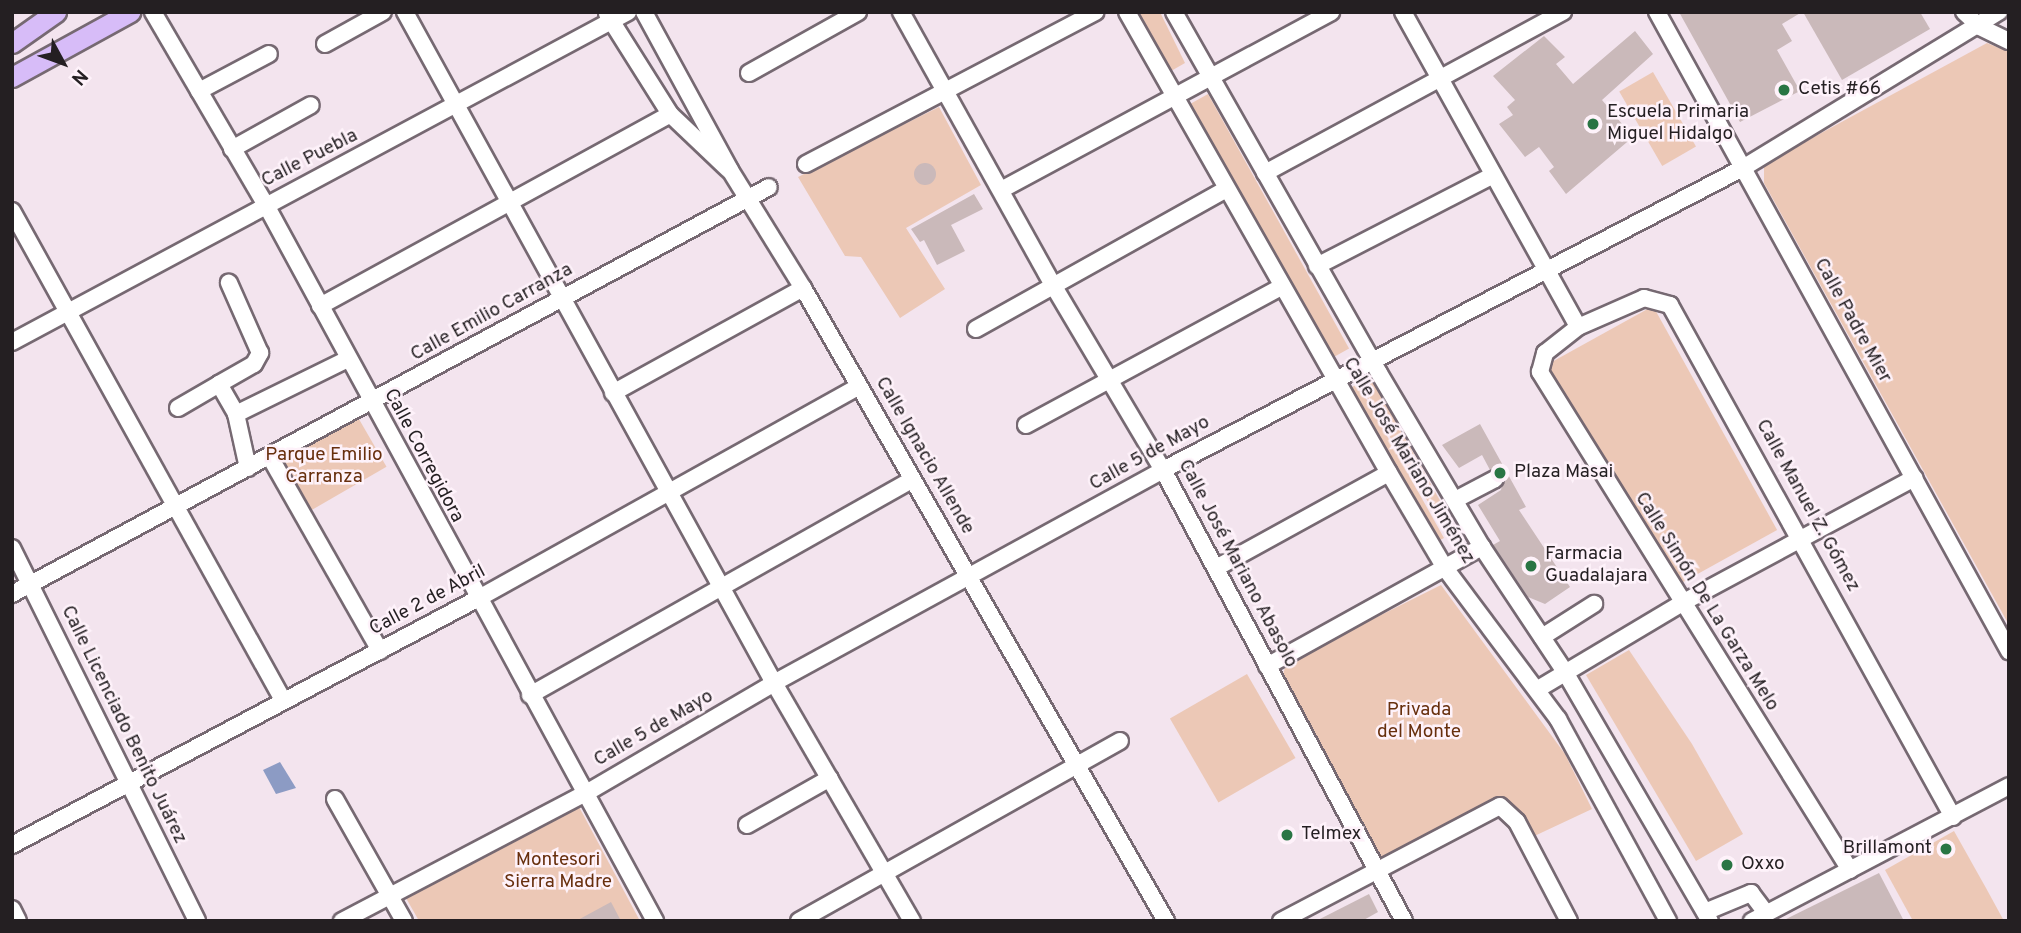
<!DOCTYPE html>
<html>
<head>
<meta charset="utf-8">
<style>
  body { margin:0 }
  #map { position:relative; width:2021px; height:933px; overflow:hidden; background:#f3e4ee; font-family:Overpass,sans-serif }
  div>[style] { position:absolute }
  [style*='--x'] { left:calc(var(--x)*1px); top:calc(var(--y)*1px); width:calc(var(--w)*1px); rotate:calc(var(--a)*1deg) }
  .green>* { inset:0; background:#ecc8b6; transform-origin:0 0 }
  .water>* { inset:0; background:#8c9bc4 }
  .building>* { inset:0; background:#cab9ba }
  .round { border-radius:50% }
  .roads { filter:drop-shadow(2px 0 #766972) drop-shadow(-2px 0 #766972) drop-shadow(0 2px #766972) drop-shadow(0 -2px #766972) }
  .minor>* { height:16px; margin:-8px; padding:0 8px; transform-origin:8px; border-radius:8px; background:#fff }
  .major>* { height:19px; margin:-9.5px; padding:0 9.5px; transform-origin:9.5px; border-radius:9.5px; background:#d7bcf8 }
  .dots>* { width:19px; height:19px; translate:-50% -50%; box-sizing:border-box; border:4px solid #fef2fa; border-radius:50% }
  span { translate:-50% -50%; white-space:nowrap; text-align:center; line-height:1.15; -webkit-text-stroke:5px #fef2fa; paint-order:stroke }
  .poi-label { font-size:19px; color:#241f22 }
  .left { translate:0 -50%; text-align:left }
  .right { translate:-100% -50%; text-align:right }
  .street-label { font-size:19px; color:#241f22 }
  .park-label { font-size:19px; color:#672f0d }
  .frame { position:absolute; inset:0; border:14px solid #241f22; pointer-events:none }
  .north { position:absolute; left:28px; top:28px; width:70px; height:70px; -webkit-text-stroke:5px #fef2fa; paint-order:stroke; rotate:131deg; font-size:19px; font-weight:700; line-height:28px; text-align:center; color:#241f22 }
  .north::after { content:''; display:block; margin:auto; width:24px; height:32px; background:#241f22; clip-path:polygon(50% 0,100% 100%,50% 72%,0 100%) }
</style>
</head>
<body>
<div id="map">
  <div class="green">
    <i style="clip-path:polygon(1139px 12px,1160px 12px,1185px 63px,1171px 71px)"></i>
    <i style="clip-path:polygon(1987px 43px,2009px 52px,2009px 625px,1764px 183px,1764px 164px)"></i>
    <i style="left:1653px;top:72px;width:86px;height:39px;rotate:60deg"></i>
    <i style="left:1208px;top:94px;width:291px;height:21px;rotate:61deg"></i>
    <i style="clip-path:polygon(939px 107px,981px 185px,906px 228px,945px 289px,900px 318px,861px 257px,845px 256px,798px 177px)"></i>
    <i style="left:1653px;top:306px;width:256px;height:124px;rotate:61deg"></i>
    <i style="clip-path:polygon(1371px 377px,1457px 531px,1448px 536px,1359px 384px)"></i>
    <i style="clip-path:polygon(1358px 384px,1444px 538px,1434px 543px,1346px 390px)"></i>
    <i style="left:356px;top:414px;width:61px;height:88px;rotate:60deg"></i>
    <i style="clip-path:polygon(1441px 585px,1565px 754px,1592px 809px,1528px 839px,1509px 803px,1498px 796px,1381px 861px,1283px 674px,1287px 662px)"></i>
    <i style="clip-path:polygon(1629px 650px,1692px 744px,1743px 834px,1696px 861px,1586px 675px)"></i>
    <i style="left:1247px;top:674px;width:97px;height:89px;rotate:60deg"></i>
    <i style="clip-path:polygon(578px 805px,640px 921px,419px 921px,406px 898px)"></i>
    <i style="clip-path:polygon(1954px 831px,1986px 888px,2004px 921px,1913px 921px,1885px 870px)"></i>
  </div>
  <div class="water">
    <i style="clip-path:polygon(280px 762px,296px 788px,276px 794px,263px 770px)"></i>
  </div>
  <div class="building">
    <i style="clip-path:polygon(1679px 12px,1802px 12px,1782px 24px,1792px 41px,1777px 50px,1800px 91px,1740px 122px)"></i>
    <i style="clip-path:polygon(1803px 12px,1920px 12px,1930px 29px,1842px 80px)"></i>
    <i style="clip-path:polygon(1635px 31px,1653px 54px,1602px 100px,1633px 137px,1566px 194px,1549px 171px,1554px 167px,1539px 147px,1525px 157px,1499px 124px,1513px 115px,1507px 107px,1515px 100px,1493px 76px,1544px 36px,1565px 57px,1556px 64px,1573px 84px)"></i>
    <i class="round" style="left:914px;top:163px;width:22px;height:22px"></i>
    <i style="clip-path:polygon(974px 194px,983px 209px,951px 225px,965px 251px,937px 265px,924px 240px,920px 242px,911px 229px)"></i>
    <i style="clip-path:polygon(1480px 424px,1526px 507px,1519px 510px,1570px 587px,1545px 604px,1528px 597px,1493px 545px,1500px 541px,1478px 505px,1501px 490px,1504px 474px,1490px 470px,1482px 455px,1459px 468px,1442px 445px)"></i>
    <i style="clip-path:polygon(1879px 873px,1904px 921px,1782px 921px)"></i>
    <i style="clip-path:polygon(1369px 894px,1378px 912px,1362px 921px,1316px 921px)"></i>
    <i style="clip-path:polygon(611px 902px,621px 921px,576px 921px)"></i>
  </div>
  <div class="roads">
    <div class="minor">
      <i style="--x:153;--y:12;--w:224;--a:59.7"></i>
      <i style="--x:266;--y:205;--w:815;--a:61.48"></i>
      <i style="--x:405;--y:12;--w:766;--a:61.19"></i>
      <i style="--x:774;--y:683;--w:275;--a:59.9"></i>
      <i style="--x:644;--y:12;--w:180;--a:61.4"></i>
      <i style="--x:730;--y:170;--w:139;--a:58.3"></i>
      <i style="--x:803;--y:288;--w:730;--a:60.17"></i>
      <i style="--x:901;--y:12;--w:312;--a:60.9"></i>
      <i style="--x:1053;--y:285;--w:215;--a:59.3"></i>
      <i style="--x:1163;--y:470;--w:511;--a:61.88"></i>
      <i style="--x:1127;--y:12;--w:530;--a:60.39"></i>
      <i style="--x:1389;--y:473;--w:110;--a:59.5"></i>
      <i style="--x:1445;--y:568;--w:189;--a:53.2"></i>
      <i style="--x:1558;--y:719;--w:230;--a:61.4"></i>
      <i style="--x:1174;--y:12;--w:415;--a:60.4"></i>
      <i style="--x:1379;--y:373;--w:202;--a:59.4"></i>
      <i style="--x:1482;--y:547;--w:150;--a:56.4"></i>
      <i style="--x:1565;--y:672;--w:288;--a:59.8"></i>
      <i style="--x:1403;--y:12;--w:360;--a:60.9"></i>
      <i style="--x:1657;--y:12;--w:730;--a:61.15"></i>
      <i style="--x:1964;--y:12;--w:22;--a:43"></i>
      <i style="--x:1980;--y:27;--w:32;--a:26"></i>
      <i style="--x:607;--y:14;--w:118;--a:57.8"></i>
      <i style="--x:670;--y:114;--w:80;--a:43.5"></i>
      <i style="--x:325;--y:44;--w:66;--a:-28.9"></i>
      <i style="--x:749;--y:73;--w:125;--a:-29.2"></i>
      <i style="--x:199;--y:91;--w:79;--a:-27.9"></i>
      <i style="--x:232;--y:149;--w:90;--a:-29.1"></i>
      <i style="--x:806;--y:164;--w:327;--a:-27.7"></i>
      <i style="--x:1265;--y:173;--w:339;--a:-28.4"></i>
      <i style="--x:1001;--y:190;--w:375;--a:-28.3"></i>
      <i style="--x:12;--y:211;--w:559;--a:61.01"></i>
      <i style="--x:1317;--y:266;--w:198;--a:-27.3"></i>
      <i style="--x:320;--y:306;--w:399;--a:-28.7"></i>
      <i style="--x:976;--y:329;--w:287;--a:-29.2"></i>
      <i style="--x:12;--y:342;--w:699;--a:-28.18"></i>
      <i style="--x:219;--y:384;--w:40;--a:-29.7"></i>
      <i style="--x:254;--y:364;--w:13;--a:-61"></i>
      <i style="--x:260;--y:353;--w:77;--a:-113.9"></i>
      <i style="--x:613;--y:393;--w:217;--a:-28.9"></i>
      <i style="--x:178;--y:408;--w:48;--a:-30.3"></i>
      <i style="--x:219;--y:384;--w:34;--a:60"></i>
      <i style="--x:1026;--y:425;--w:290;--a:-28.4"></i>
      <i style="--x:270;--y:457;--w:223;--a:60.4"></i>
      <i style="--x:248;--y:468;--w:55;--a:-102.5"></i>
      <i style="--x:236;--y:414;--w:125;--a:-26.2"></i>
      <i style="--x:1455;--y:500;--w:45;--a:-27.7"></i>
      <i style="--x:12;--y:548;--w:416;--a:63.6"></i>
      <i style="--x:1216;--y:568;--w:197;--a:-28.8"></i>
      <i style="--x:12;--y:594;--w:859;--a:-28.26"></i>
      <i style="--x:1542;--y:637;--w:62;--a:-32.4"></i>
      <i style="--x:1267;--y:666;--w:246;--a:-29"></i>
      <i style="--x:1538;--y:689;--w:168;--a:-30.8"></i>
      <i style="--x:1682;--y:603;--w:264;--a:-28.3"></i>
      <i style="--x:530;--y:695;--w:438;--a:-29.4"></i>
      <i style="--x:335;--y:799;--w:140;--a:60.5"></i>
      <i style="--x:747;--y:825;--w:95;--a:-29.5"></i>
      <i style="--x:12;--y:845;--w:526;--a:-27.88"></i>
      <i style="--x:477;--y:599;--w:437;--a:-29.1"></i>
      <i style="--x:1850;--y:870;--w:587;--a:-121.9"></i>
      <i style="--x:1540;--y:372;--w:20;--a:-75"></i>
      <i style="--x:1545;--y:353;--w:42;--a:-38.2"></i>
      <i style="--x:1578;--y:327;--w:72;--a:-23.7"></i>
      <i style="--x:1644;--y:298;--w:27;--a:15"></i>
      <i style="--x:1670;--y:305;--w:585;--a:61.07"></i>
      <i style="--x:12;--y:909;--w:13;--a:63"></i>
      <i style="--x:1705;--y:912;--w:50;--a:-22.4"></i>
      <i style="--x:1751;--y:893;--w:25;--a:53"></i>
      <i style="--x:342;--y:921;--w:276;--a:-27.7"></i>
      <i style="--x:586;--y:793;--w:218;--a:-30.3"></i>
      <i style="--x:774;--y:683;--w:443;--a:-28.7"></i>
      <i style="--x:1163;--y:470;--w:654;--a:-27.51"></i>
      <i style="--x:1743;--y:168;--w:300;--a:-31.4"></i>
      <i style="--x:799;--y:921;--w:368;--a:-29.3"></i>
      <i style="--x:1281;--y:921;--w:247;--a:-27.7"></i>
      <i style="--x:1500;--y:806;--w:23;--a:43"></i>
      <i style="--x:1517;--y:822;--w:112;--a:62.3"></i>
      <i style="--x:1752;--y:921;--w:290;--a:-27.7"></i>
    </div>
    <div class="major">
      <i style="--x:12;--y:43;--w:54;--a:-35.2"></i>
      <i style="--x:12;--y:77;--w:135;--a:-28.8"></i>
    </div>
  </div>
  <div class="dots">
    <i style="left:1784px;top:90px;background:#297544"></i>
    <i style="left:1593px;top:124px;background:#297544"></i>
    <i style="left:1500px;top:473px;background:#297544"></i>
    <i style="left:1531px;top:566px;background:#297544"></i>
    <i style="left:1287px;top:835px;background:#297544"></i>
    <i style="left:1946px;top:849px;background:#297544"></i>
    <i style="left:1727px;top:865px;background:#297544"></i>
  </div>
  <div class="poi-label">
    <span class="left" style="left:1798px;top:90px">Cetis #66</span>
    <span class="left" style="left:1607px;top:124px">Escuela Primaria<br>Miguel Hidalgo</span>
    <span class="left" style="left:1514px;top:473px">Plaza Masai</span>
    <span class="left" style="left:1545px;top:566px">Farmacia<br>Guadalajara</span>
    <span class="left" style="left:1301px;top:835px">Telmex</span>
    <span class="right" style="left:1932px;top:849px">Brillamont</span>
    <span class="left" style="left:1741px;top:865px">Oxxo</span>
  </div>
  <div class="street-label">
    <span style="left:310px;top:159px;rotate:-27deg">Calle Puebla</span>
    <span style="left:492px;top:313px;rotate:-29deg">Calle Emilio Carranza</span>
    <span style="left:1852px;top:321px;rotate:61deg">Calle Padre Mier</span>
    <span style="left:1150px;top:454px;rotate:-29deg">Calle 5 de Mayo</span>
    <span style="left:423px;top:456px;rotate:62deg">Calle Corregidora</span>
    <span style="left:924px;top:456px;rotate:60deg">Calle Ignacio Allende</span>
    <span style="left:1408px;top:461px;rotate:59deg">Calle José Mariano Jiménez</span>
    <span style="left:1807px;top:506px;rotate:61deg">Calle Manuel Z. Gómez</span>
    <span style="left:1237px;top:564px;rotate:62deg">Calle José Mariano Abasolo</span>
    <span style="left:428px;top:601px;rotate:-28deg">Calle 2 de Abril</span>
    <span style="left:1706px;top:602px;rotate:58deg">Calle Simón De La Garza Melo</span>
    <span style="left:123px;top:725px;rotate:64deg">Calle Licenciado Benito Juárez</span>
    <span style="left:654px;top:729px;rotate:-30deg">Calle 5 de Mayo</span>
  </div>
  <div class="park-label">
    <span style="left:324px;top:467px">Parque Emilio<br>Carranza</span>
    <span style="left:1419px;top:722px">Privada<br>del Monte</span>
    <span style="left:558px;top:872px">Montesori<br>Sierra Madre</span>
  </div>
  <div class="frame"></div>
  <div class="north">N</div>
</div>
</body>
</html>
